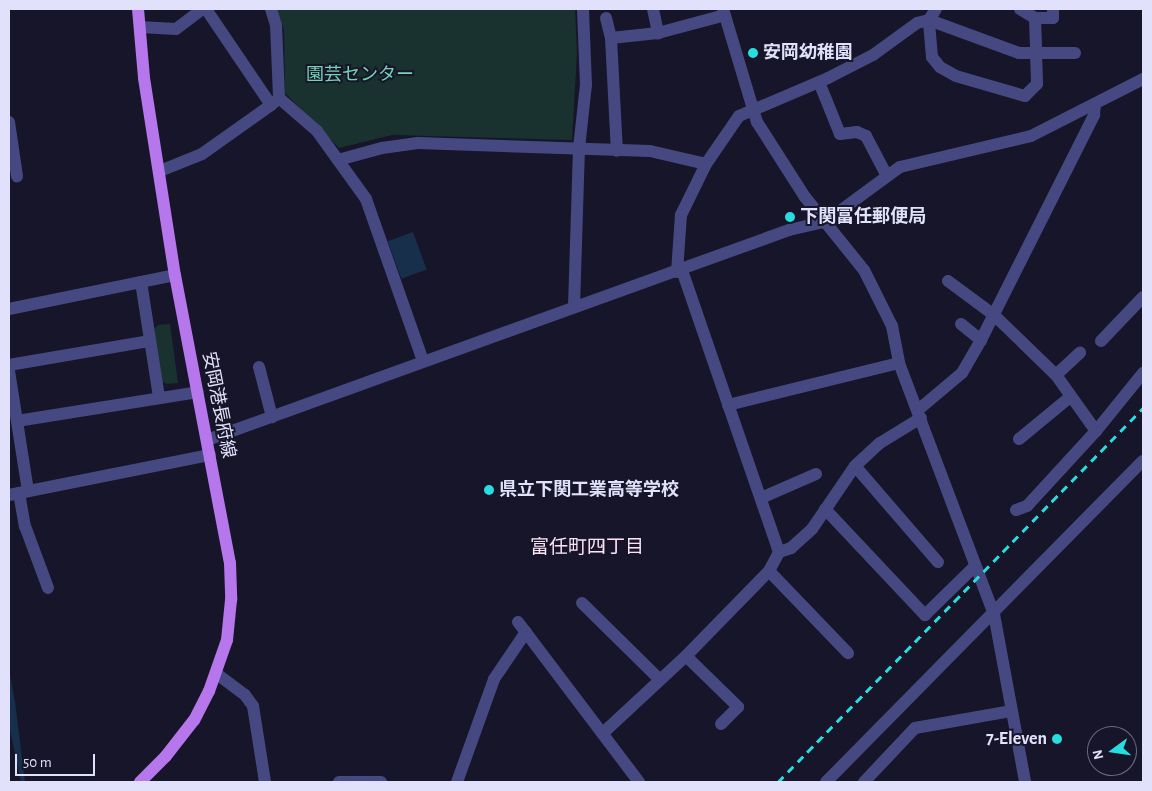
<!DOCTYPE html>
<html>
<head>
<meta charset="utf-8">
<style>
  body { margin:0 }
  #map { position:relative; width:1152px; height:791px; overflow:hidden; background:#171529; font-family:"Alegreya Sans","Noto Sans JP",sans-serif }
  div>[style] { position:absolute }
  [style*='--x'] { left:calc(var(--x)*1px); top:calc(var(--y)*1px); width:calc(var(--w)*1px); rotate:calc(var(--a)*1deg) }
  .green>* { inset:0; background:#19322f }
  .water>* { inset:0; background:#172f4a; transform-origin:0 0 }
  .minor>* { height:12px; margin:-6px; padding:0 6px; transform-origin:6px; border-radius:6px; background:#464981 }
  .major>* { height:12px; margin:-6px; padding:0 6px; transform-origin:6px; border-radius:6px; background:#b677ec }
  .rail>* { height:3px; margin-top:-1.5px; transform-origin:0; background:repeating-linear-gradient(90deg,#27dde0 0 8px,transparent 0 14px) }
  .dots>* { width:14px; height:14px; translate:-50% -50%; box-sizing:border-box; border:2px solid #171529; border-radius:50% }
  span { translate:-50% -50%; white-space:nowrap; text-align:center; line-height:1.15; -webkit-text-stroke:4px #171529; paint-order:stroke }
  .poi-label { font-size:18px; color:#e2e1fb; font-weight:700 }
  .left { translate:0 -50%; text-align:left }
  .right { translate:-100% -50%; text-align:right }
  .park-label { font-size:18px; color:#75d2b3 }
  .street-label { font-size:18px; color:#e2e1fb }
  .neighbourhood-label { font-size:19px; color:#fbe2f4 }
  .frame { position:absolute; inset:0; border:10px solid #e2e1fb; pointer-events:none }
  .north { position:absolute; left:1087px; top:726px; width:50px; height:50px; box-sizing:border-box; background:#171529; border:1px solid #68677d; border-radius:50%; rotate:256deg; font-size:14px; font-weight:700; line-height:20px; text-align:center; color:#e2e1fb }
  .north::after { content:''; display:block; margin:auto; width:18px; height:22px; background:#27dde0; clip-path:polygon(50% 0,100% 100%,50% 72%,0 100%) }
  .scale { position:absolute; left:15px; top:754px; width:80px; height:22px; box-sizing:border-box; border:2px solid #e2e1fb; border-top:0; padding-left:6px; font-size:15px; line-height:18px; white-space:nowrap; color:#e2e1fb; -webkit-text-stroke:4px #171529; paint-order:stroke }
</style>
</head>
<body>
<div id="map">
  <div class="green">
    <i style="clip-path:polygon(277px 9px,575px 9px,577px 53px,572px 140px,392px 135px,339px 148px,285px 93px,284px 30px)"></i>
    <i style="clip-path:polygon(170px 324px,178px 383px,167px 384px,161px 381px,154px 329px,158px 325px)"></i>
  </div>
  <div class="water">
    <i style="left:413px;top:232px;width:40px;height:27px;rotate:70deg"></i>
    <i style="clip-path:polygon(9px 669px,15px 702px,25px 782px,21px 782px,9px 725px)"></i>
  </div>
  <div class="minor">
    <i style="--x:206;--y:9;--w:116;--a:55.9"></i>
    <i style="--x:271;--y:105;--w:8;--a:-40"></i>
    <i style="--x:271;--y:9;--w:17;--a:73"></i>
    <i style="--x:276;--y:25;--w:73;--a:87.6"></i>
    <i style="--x:279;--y:98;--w:50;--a:41"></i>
    <i style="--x:317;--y:131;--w:84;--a:54.2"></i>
    <i style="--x:366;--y:199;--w:172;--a:70.6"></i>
    <i style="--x:653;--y:9;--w:25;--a:78"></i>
    <i style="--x:723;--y:9;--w:118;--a:73.3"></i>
    <i style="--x:757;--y:122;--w:89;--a:57.4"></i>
    <i style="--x:805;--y:197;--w:94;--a:51.1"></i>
    <i style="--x:864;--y:270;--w:63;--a:63.4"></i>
    <i style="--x:892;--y:326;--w:38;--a:79"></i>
    <i style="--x:899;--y:363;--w:268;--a:69.3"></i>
    <i style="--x:994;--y:614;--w:171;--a:79.5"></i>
    <i style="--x:1020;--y:9;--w:17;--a:31"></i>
    <i style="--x:1035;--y:18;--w:35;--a:88"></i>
    <i style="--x:1036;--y:53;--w:31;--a:88"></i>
    <i style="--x:1037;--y:84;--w:17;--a:135"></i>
    <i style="--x:1025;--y:96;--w:72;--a:-163.8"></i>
    <i style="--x:956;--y:76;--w:18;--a:-151"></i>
    <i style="--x:940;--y:67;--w:13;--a:-129"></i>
    <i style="--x:932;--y:57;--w:37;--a:-95"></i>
    <i style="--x:929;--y:20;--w:96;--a:20.1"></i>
    <i style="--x:1019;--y:53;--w:56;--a:0"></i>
    <i style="--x:606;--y:18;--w:21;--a:76"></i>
    <i style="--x:611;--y:38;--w:113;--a:87"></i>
    <i style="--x:1035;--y:18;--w:18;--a:0"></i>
    <i style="--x:1053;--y:18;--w:9;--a:-90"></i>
    <i style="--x:140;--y:27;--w:36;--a:3"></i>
    <i style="--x:176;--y:29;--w:34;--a:-37"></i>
    <i style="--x:611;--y:38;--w:47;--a:-6.1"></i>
    <i style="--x:658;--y:33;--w:69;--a:-15"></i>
    <i style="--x:819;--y:82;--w:56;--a:68"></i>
    <i style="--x:840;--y:134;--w:17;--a:-7"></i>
    <i style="--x:857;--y:132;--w:10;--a:24"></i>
    <i style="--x:866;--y:136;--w:45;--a:62.3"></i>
    <i style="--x:9;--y:122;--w:55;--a:81.6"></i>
    <i style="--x:338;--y:160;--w:46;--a:-15.3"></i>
    <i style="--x:382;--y:148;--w:36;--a:-8"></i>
    <i style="--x:418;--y:143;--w:232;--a:2"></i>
    <i style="--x:650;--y:151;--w:57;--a:13.1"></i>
    <i style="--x:160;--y:171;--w:45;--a:-22"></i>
    <i style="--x:202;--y:154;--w:85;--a:-35.4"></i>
    <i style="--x:677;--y:272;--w:57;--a:-86"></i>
    <i style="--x:681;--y:215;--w:57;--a:-63.9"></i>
    <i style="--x:706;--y:164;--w:58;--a:-55.5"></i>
    <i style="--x:739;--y:116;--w:97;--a:-23.1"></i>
    <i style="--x:828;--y:78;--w:51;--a:-27.1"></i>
    <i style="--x:873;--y:55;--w:54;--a:-36"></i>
    <i style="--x:917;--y:23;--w:12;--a:-14"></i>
    <i style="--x:929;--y:20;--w:13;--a:-58"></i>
    <i style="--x:948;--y:281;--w:57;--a:36.5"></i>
    <i style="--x:994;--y:315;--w:86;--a:44.1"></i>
    <i style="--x:1056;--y:375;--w:69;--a:54.5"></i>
    <i style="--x:1096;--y:431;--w:75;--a:-51"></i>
    <i style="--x:141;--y:282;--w:116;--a:81.1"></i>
    <i style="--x:574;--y:307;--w:159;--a:-88.2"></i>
    <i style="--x:579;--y:148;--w:63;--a:-83.7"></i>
    <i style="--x:586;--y:85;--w:76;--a:-92.3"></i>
    <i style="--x:9;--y:309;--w:169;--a:-11.6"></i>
    <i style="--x:961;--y:324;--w:26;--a:39"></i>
    <i style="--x:1101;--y:341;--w:61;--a:-46.3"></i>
    <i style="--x:9;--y:365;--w:143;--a:-9.7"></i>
    <i style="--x:259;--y:367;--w:52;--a:75.4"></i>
    <i style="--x:9;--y:371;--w:121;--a:81"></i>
    <i style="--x:1056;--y:375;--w:33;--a:-43"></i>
    <i style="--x:728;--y:405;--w:176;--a:-13.8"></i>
    <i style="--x:918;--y:410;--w:57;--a:-40.1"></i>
    <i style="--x:962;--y:373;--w:38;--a:-60"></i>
    <i style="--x:981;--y:340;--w:252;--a:-63.3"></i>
    <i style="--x:1094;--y:115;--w:11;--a:-85"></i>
    <i style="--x:17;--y:421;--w:183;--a:-9.1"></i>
    <i style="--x:1019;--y:439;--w:66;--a:-39.5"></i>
    <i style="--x:207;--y:440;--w:619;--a:-19.84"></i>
    <i style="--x:789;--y:230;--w:37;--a:-13"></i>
    <i style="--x:825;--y:222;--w:93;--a:-36.3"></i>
    <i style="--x:900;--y:167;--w:135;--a:-13.3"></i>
    <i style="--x:1031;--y:136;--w:126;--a:-27"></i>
    <i style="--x:855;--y:466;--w:127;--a:49.2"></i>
    <i style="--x:19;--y:493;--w:34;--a:80"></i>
    <i style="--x:25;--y:526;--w:66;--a:69.6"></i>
    <i style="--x:9;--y:495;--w:205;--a:-11.3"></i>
    <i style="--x:761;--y:498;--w:60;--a:-23.6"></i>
    <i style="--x:825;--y:509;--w:146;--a:46.7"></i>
    <i style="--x:925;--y:615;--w:70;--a:-44.4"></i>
    <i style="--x:1016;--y:510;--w:12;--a:-20"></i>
    <i style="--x:1027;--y:506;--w:102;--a:-47.4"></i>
    <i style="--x:779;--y:552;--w:13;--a:-18"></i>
    <i style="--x:791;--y:548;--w:28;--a:-42"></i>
    <i style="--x:812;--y:529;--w:76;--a:-55.7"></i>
    <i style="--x:855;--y:466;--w:34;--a:-43"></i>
    <i style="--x:880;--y:443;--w:48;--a:-31.4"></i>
    <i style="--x:769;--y:571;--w:114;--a:46.1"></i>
    <i style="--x:582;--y:603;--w:108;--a:44.6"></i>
    <i style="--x:518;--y:622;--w:201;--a:52.9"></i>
    <i style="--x:686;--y:656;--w:73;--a:44.4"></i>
    <i style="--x:738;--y:707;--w:24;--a:135"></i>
    <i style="--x:217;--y:674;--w:35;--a:37"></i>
    <i style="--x:245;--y:695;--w:14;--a:54"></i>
    <i style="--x:253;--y:706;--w:77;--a:81"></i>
    <i style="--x:603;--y:733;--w:113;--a:-42.9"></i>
    <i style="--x:686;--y:656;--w:119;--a:-45.7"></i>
    <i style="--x:769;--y:571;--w:21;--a:-62"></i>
    <i style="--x:779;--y:552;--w:298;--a:-109"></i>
    <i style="--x:339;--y:782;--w:42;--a:0"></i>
    <i style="--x:457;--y:782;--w:109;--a:-70.2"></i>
    <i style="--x:494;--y:679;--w:57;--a:-55.8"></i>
    <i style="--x:826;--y:782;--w:451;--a:-45.4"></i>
    <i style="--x:864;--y:782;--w:74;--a:-46.6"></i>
    <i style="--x:915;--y:728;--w:97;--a:-10"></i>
  </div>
  <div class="major">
    <i style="--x:138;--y:9;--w:69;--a:85"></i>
    <i style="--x:144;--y:78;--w:199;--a:81.1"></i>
    <i style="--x:175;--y:275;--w:293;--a:79.2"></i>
    <i style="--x:230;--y:563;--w:37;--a:88"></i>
    <i style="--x:231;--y:600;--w:40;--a:95.7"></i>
    <i style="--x:227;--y:640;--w:54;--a:109.4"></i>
    <i style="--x:209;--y:691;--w:33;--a:117"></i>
    <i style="--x:194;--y:720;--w:46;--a:127.9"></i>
    <i style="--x:166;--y:756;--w:37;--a:135"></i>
  </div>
  <div class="rail">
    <i style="--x:778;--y:782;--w:523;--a:-45.7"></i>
  </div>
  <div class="dots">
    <i style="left:753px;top:53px;background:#27dde0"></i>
    <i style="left:790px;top:217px;background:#27dde0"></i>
    <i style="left:489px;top:490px;background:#27dde0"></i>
    <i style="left:1057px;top:739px;background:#27dde0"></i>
  </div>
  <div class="poi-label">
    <span class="left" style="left:763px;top:53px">安岡幼稚園</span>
    <span class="left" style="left:800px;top:217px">下関冨任郵便局</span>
    <span class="left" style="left:499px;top:490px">県立下関工業高等学校</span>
    <span class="right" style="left:1047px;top:739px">7-Eleven</span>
  </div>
  <div class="park-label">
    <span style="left:360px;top:75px">園芸センター</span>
  </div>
  <div class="street-label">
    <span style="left:218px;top:405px;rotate:79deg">安岡港長府線</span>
  </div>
  <div class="neighbourhood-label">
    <span style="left:587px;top:548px">富任町四丁目</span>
  </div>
  <div class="frame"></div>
  <div class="north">N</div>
  <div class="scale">50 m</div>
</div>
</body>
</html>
